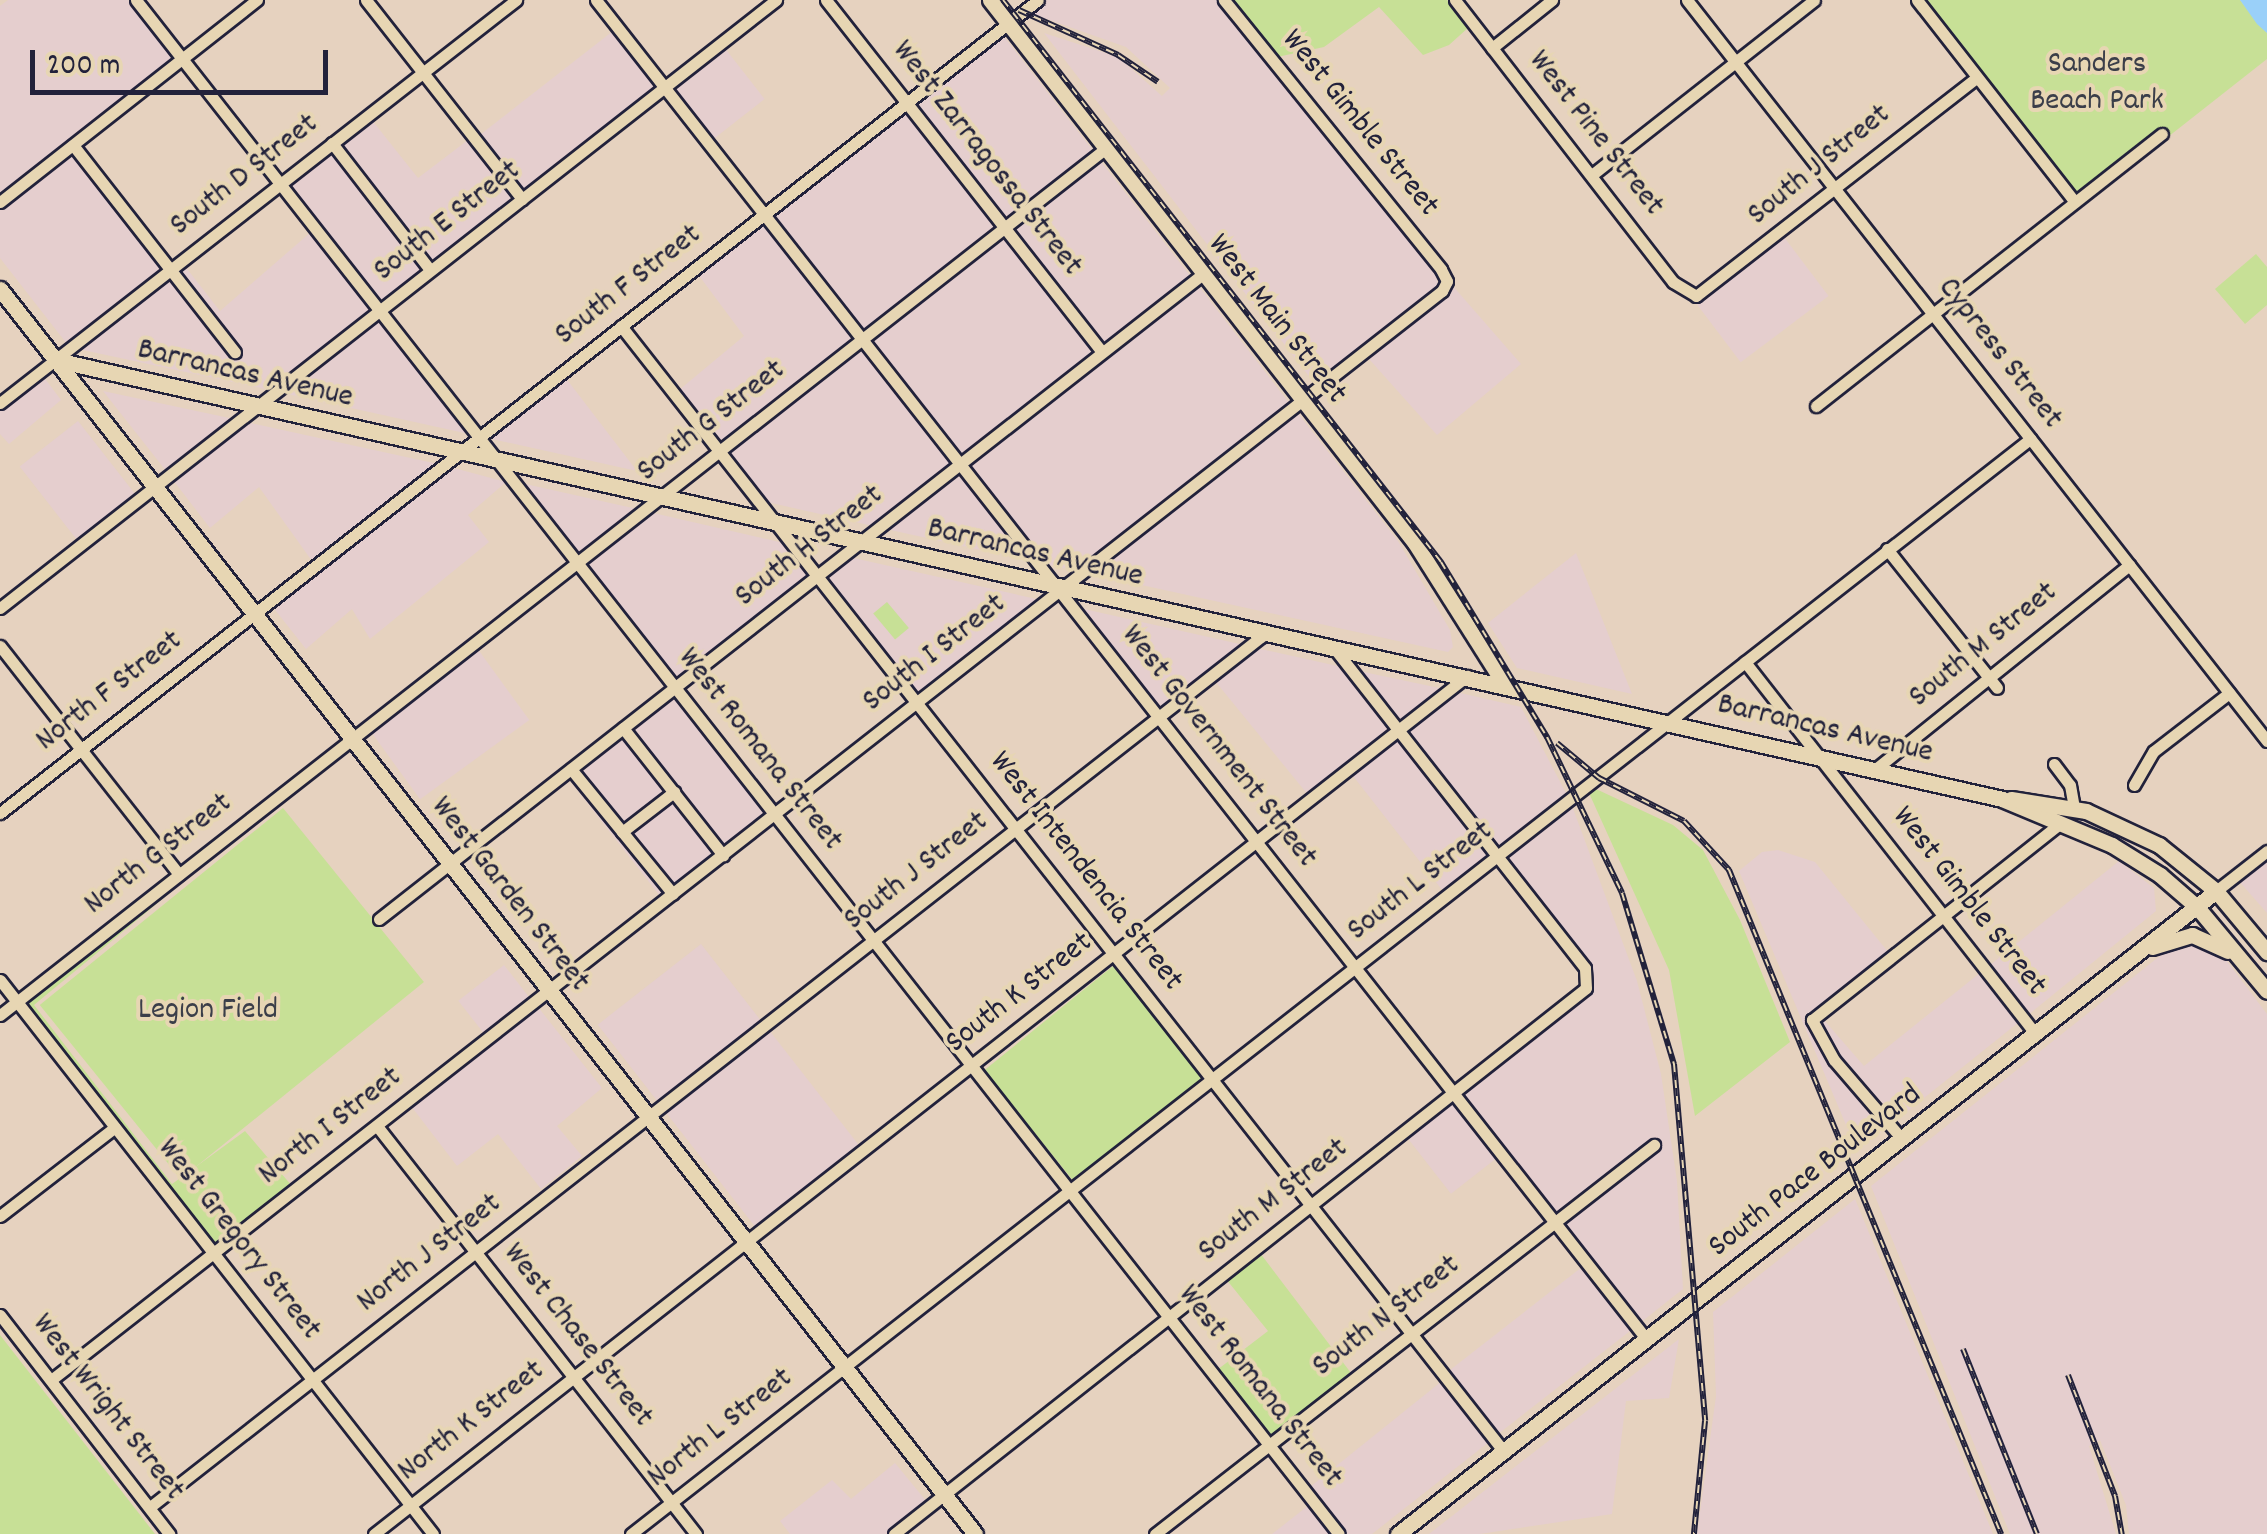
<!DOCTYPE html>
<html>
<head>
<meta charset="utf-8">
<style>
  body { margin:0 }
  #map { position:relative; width:2267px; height:1534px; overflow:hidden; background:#e6d2bf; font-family:Dekko,sans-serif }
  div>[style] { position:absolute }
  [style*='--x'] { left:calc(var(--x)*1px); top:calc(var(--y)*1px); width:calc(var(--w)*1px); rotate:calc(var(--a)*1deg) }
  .built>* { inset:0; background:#e5cece; transform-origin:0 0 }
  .green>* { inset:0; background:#c7e096; transform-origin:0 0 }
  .water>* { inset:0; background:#9ad0f9 }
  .roads { filter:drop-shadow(2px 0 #22223b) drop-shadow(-2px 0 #22223b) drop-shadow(0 2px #22223b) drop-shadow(0 -2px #22223b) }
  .minor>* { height:11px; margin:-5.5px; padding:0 5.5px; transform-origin:5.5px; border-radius:5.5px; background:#e7d6b3 }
  .major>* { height:15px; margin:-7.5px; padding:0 7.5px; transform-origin:7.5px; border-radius:7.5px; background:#e7d6b3 }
  .rail>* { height:6px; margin-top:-3px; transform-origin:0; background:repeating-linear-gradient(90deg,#e7d6b3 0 8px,#22223b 0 16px); box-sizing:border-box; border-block:2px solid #22223b }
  span { translate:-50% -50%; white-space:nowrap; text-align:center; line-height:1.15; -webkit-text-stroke:8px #e7d6b3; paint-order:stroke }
  .park-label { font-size:32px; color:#3b3e49 }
  .street-label { font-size:32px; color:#22223b }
  .scale { position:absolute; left:30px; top:50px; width:298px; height:45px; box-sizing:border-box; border:5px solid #22223b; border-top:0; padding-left:12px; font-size:30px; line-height:35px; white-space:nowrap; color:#22223b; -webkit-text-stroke:8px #e7d6b3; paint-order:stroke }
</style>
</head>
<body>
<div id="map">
  <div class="built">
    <i style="clip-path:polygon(8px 0,128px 0,174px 59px,0 195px,0 6px)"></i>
    <i style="clip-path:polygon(1046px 0,1217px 0,1436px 273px,1438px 288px,1315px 384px,1044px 33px,1118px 57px,1162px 96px,1170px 88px,1126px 47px,1030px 13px)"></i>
    <i style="left:613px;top:31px;width:71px;height:169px;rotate:52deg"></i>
    <i style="left:1002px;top:34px;width:148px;height:111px;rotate:52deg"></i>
    <i style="left:724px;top:47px;width:66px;height:66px;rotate:52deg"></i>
    <i style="left:906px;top:110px;width:148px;height:170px;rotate:52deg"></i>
    <i style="clip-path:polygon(371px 119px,418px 178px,468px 140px,514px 198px,381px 303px,288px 185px)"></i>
    <i style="clip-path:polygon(72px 152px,162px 270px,67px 344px,0 258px,0 208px)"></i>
    <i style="left:1099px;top:159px;width:149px;height:110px;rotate:52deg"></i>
    <i style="clip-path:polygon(763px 222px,854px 339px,721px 443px,679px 390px,744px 336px,697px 273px)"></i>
    <i style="clip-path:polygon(311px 232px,372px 310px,270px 390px,78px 349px,168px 278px,234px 359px,242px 352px,177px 270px,184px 265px,220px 311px)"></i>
    <i style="left:1003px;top:235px;width:149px;height:170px;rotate:52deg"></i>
    <i style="left:1784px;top:237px;width:74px;height:110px;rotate:53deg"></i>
    <i style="clip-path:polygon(1197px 284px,1290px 404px,1078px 571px,1049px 565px,967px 465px)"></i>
    <i style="clip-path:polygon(1452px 285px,1521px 364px,1437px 435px,1369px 359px,1324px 395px)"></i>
    <i style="clip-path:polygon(378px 318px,469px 434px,283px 393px)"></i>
    <i style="clip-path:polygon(860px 347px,952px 464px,873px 526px,767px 502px,727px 451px)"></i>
    <i style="clip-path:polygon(43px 376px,61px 400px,9px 444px,0 434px,0 410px)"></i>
    <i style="clip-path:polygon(565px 377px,637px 471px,487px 438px)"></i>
    <i style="clip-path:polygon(103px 391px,234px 419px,167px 472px)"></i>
    <i style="clip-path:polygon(1297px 412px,1398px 541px,1450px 630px,1453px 647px,1448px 652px,1091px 574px)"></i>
    <i style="left:78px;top:421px;width:95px;height:74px;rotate:52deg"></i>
    <i style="clip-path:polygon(246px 422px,438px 464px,312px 561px,259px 487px,210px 528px,173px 480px)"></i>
    <i style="clip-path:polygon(450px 467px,506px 482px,468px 515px,489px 542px,370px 639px,352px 609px,306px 649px,272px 606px)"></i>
    <i style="clip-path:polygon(958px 472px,1031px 561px,886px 529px)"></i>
    <i style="clip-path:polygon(521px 483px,637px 509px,578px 555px)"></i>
    <i style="clip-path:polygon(649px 512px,784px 543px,810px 576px,676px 680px,584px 563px)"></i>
    <i style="clip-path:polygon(1576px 553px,1632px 694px,1517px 668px,1488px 623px)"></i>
    <i style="clip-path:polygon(849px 557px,1041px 600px,919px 695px,825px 576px)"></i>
    <i style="clip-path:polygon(1084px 609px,1244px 645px,1161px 711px)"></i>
    <i style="left:477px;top:648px;width:89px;height:135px;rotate:54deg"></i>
    <i style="clip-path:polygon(1256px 648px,1342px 667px,1392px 731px,1309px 796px,1215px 681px)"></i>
    <i style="clip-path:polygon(1359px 671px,1444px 689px,1401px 724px)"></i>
    <i style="clip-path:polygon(1456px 692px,1521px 707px,1568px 797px,1500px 849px,1408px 732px)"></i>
    <i style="left:673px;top:695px;width:152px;height:134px;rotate:52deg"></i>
    <i style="left:1399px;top:739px;width:149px;height:59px;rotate:52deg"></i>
    <i style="clip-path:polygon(1572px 806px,1637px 981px,1661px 1074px,1677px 1181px,1683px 1289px,1640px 1323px,1561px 1221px,1661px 1146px,1656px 1138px,1555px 1214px,1462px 1095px,1592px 990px,1589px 965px,1506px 857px)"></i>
    <i style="clip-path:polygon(1778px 850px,1815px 862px,1889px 953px,1805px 1019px,1829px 1064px,1885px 1129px,1857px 1151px,1739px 871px,1762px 852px)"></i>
    <i style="clip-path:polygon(2267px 858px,2267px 913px,2238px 880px)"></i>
    <i style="clip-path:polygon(2119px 861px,2154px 888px,2156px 911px,2028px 1015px,1990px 965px)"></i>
    <i style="clip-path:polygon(2198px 943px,2220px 952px,2267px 1014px,2267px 1534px,2129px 1534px,2126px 1505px,2100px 1440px,2089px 1446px,2116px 1534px,2010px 1534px,1871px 1186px,2166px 951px)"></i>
    <i style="left:701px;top:944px;width:99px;height:131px;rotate:52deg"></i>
    <i style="left:504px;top:965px;width:43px;height:58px;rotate:52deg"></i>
    <i style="clip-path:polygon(1981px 972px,2019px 1022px,1894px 1122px,1838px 1057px,1818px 1021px,1850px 997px,1824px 1020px,1864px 1066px)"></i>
    <i style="clip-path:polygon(538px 1007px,602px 1088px,557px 1126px,582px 1156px,541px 1189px,498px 1134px,457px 1166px,411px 1106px)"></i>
    <i style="left:769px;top:1030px;width:149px;height:132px;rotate:52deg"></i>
    <i style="left:1453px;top:1102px;width:71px;height:58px;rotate:52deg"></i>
    <i style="clip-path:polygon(1855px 1199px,1993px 1534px,1697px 1534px,1716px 1396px,1713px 1312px)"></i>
    <i style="left:1582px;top:1267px;width:80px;height:169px;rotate:52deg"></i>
    <i style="clip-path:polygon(1679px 1339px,1669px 1398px,1626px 1401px,1612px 1514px,1480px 1534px,1429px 1534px)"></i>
    <i style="clip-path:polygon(1442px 1381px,1489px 1442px,1372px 1534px,1347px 1534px,1310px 1487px)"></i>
    <i style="clip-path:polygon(895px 1463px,927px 1502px,886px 1534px,790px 1534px,780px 1521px,832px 1480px,851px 1499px)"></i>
    <i style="clip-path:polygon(1309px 1505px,1332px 1534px,1272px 1534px)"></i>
  </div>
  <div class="green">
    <i style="clip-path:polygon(1231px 0,1447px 0,1469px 27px,1449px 45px,1423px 55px,1379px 7px,1324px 47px,1277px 57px)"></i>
    <i style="clip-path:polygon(1925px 0,2240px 0,2267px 33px,2267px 59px,2084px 203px)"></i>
    <i style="clip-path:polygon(2256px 254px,2267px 267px,2267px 305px,2245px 324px,2215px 289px)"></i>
    <i style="left:887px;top:602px;width:34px;height:18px;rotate:50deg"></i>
    <i style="clip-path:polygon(1596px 789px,1673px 825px,1703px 850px,1740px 920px,1790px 1042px,1695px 1116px,1669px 970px,1589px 793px)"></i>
    <i style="clip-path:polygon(281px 801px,34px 1005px,172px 1184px,245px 1131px,292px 1186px,215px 1246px,24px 1002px)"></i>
    <i style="left:283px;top:808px;width:224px;height:313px;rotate:51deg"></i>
    <i style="left:1113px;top:966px;width:145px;height:166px;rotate:51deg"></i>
    <i style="clip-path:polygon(1260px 1253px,1351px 1373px,1270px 1437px,1217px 1370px,1268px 1331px,1226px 1279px)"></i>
    <i style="clip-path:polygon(0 1335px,155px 1534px,0 1534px)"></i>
  </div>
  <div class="water">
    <i style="clip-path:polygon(2240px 0,2267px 0,2267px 33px,2257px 24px)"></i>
  </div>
  <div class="roads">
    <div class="minor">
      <i style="--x:136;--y:0;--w:1949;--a:51.9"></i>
      <i style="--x:366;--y:0;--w:253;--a:51.9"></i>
      <i style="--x:596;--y:0;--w:1703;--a:51.89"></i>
      <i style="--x:826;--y:0;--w:447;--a:51.9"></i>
      <i style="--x:1455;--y:0;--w:356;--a:52.3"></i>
      <i style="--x:1673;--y:282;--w:27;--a:31"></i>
      <i style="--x:1696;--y:296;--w:356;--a:-37.9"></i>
      <i style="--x:1687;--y:0;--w:941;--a:51.95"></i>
      <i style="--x:1917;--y:0;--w:256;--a:52"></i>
      <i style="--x:1492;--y:48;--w:77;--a:-38.7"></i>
      <i style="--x:332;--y:143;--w:160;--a:52.3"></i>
      <i style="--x:73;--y:145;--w:263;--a:52"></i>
      <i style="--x:1593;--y:174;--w:281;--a:-38.2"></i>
      <i style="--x:0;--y:202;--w:327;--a:-38.2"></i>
      <i style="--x:621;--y:326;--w:1432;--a:51.89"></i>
      <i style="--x:0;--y:403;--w:655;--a:-37.99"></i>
      <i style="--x:1816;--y:406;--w:440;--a:-38.2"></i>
      <i style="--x:1887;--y:549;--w:177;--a:51.6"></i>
      <i style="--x:0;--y:608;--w:986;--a:-38.08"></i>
      <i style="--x:0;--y:646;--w:290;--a:51.9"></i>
      <i style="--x:1745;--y:662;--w:473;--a:52"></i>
      <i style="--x:623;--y:728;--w:162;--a:51.8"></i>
      <i style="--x:2054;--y:764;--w:26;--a:53"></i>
      <i style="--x:2070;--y:785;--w:23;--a:80"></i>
      <i style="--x:571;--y:769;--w:161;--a:50.8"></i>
      <i style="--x:1873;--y:771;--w:329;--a:-38.8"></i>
      <i style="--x:2134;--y:785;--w:39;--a:-60"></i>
      <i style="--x:2154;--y:751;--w:95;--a:-37.7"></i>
      <i style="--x:0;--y:813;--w:1318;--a:-38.07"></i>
      <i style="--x:622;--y:832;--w:66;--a:-37.6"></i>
      <i style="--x:2216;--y:891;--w:65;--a:-38.1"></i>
      <i style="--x:379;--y:919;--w:1048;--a:-38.06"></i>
      <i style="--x:0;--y:980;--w:703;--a:51.99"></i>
      <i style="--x:0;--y:1015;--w:1405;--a:-38.09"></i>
      <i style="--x:377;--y:1126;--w:518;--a:51.98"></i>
      <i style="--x:1902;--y:1139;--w:104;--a:-130.7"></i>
      <i style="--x:1834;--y:1060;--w:46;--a:-118.8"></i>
      <i style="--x:1812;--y:1020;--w:315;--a:-38.4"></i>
      <i style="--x:0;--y:1216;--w:145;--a:-37.7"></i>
      <i style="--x:0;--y:1315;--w:277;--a:52.3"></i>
      <i style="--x:51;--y:1380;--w:1767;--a:-38.06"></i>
      <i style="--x:1442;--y:291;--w:11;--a:-63"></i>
      <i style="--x:1447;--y:281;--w:13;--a:-117"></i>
      <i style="--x:1441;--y:269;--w:346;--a:-128.9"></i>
      <i style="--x:150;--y:1507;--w:1418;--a:-38.07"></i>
      <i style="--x:374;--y:1534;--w:1390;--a:-38.13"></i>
      <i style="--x:631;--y:1534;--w:1777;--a:-38.05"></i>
      <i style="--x:894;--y:1534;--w:881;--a:-38.27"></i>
      <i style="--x:1586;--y:988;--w:20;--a:-93"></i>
      <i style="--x:1585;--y:968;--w:405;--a:-128.1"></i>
      <i style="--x:1155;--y:1534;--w:633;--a:-37.94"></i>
    </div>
    <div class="major">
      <i style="--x:990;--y:0;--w:690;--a:51.95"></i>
      <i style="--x:1415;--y:543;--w:167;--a:57.7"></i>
      <i style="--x:0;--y:289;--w:1581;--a:51.93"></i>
      <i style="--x:56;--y:360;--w:1995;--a:12.71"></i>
      <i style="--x:2002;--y:799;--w:119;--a:22.7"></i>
      <i style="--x:2112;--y:845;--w:57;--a:32"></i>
      <i style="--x:2160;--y:875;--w:49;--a:40.9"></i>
      <i style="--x:2197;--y:907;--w:109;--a:50.2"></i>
      <i style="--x:2011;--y:799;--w:76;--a:9.1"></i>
      <i style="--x:2086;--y:811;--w:81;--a:25"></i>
      <i style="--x:2159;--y:845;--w:73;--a:38.9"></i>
      <i style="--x:2216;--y:891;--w:80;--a:50.1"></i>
      <i style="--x:2152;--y:947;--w:42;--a:-16.7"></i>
      <i style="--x:2192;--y:935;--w:39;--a:24"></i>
      <i style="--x:1398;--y:1534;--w:1040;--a:-38.17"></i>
    </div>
  </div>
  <div class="rail">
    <i style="--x:1003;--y:0;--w:713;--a:52.07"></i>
    <i style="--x:1441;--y:562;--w:205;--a:58.8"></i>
    <i style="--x:1547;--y:737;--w:173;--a:64.3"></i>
    <i style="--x:1622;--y:893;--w:179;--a:73.1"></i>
    <i style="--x:1674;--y:1064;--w:358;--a:85"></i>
    <i style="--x:1705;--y:1421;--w:114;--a:95.6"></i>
    <i style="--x:1019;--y:10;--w:109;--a:24.4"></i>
    <i style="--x:1118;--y:55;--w:48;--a:34"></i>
    <i style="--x:1557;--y:743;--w:55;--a:39.8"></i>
    <i style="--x:1599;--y:778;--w:95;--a:26.8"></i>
    <i style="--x:1684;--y:821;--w:67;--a:47.4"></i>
    <i style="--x:1729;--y:870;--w:718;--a:67.72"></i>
    <i style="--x:1963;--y:1349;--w:199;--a:68.2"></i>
    <i style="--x:2068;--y:1375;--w:130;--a:68.8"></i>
    <i style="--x:2115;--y:1496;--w:39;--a:80"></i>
  </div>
  <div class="park-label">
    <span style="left:2097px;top:84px">Sanders<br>Beach Park</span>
    <span style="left:208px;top:1011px">Legion Field</span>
  </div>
  <div class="street-label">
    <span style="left:1359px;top:124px;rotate:51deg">West Gimble Street</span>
    <span style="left:1595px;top:134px;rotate:52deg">West Pine Street</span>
    <span style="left:986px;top:159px;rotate:52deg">West Zarragossa Street</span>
    <span style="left:1820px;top:166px;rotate:-39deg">South J Street</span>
    <span style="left:245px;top:176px;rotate:-38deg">South D Street</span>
    <span style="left:448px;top:222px;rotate:-38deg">South E Street</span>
    <span style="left:629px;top:286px;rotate:-38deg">South F Street</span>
    <span style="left:1276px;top:320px;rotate:52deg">West Main Street</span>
    <span style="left:1999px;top:354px;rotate:52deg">Cypress Street</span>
    <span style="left:245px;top:375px;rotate:13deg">Barrancas Avenue</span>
    <span style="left:712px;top:422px;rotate:-38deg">South G Street</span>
    <span style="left:810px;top:547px;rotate:-38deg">South H Street</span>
    <span style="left:1035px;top:554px;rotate:13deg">Barrancas Avenue</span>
    <span style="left:1984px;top:646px;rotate:-39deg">South M Street</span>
    <span style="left:935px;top:654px;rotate:-38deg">South I Street</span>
    <span style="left:110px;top:692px;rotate:-38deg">North F Street</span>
    <span style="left:1825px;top:730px;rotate:13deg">Barrancas Avenue</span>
    <span style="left:1218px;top:747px;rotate:52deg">West Government Street</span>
    <span style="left:759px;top:750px;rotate:52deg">West Romana Street</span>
    <span style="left:159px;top:855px;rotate:-38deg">North G Street</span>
    <span style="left:917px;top:872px;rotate:-38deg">South J Street</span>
    <span style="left:1085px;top:872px;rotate:52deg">West Intendencia Street</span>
    <span style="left:1421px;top:882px;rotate:-38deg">South L Street</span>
    <span style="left:509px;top:895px;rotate:52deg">West Garden Street</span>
    <span style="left:1968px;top:902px;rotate:52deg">West Gimble Street</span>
    <span style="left:1020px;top:994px;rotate:-38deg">South K Street</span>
    <span style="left:331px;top:1127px;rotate:-38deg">North I Street</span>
    <span style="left:1816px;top:1172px;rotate:-38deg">South Pace Boulevard</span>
    <span style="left:1274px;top:1201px;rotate:-38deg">South M Street</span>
    <span style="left:238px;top:1240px;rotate:52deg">West Gregory Street</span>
    <span style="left:430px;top:1254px;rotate:-38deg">North J Street</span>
    <span style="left:1387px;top:1317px;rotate:-38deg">South N Street</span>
    <span style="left:577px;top:1336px;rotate:52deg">West Chase Street</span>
    <span style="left:1259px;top:1387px;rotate:52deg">West Romana Street</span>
    <span style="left:107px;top:1408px;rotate:52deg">West Wright Street</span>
    <span style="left:472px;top:1422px;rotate:-38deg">North K Street</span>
    <span style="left:721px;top:1429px;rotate:-38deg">North L Street</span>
  </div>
  <div class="scale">200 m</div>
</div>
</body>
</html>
